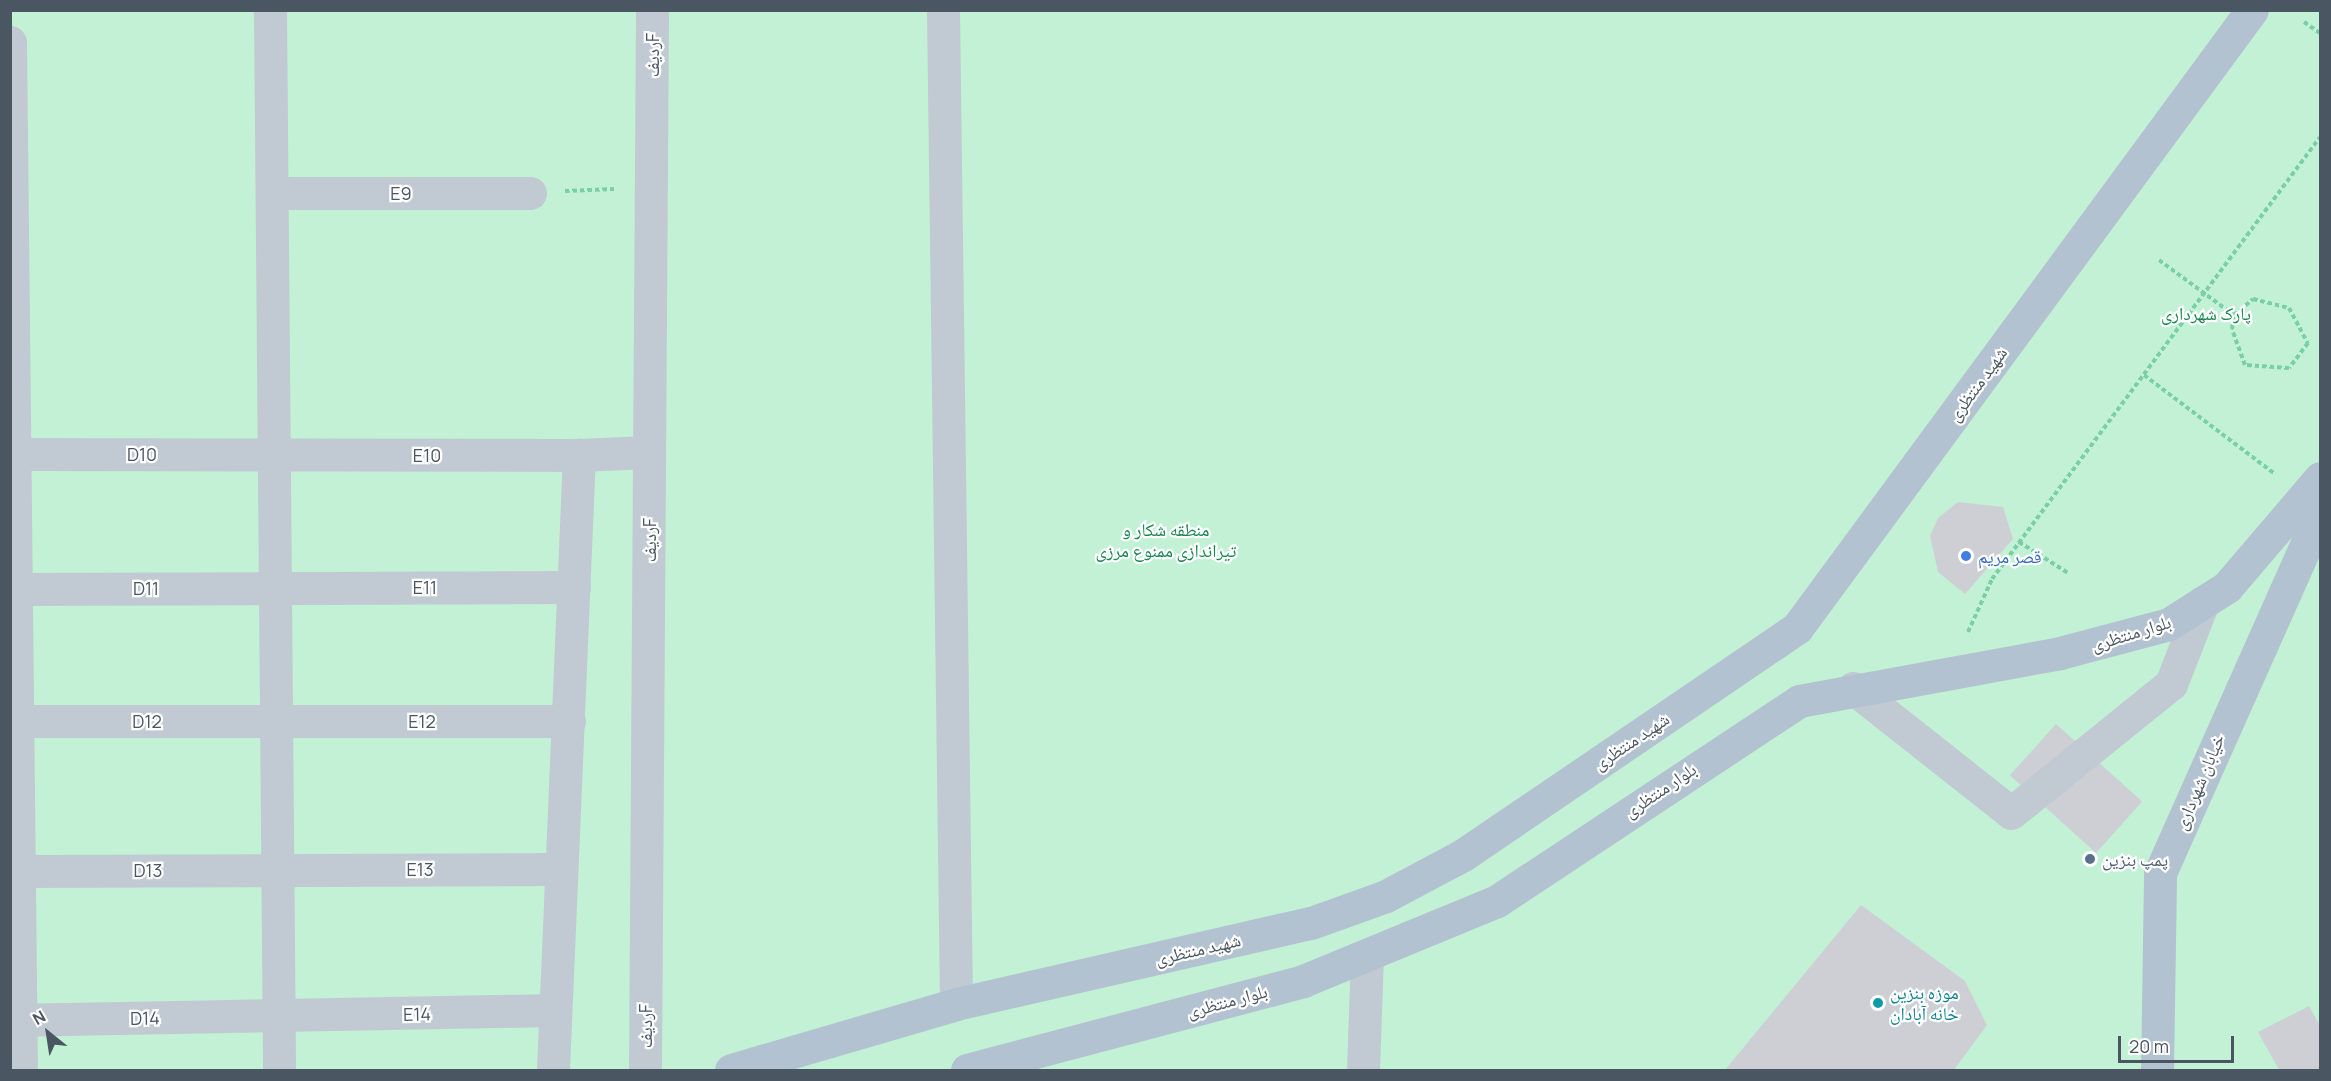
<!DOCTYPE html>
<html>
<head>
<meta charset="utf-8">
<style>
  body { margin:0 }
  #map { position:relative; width:2331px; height:1081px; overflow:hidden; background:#f5f3f3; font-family:Manrope,"Noto Naskh Arabic",sans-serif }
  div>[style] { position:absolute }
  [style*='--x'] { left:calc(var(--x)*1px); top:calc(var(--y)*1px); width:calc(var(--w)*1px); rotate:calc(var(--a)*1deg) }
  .green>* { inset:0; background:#c3f1d5; transform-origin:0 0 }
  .building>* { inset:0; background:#cdcfd5; transform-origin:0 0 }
  .path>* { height:4px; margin-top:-2px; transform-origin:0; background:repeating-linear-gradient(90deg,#7ad0a6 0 4.5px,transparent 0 7.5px) }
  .minor>* { height:33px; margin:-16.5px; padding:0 16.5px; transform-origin:16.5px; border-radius:16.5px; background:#c1cad2 }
  .major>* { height:33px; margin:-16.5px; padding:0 16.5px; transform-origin:16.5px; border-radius:16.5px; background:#b3c2d1 }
  .dots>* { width:16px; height:16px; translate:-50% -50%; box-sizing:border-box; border:3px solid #fff; border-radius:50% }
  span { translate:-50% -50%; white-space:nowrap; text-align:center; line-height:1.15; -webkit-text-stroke:4.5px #fff; paint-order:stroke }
  .street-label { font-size:18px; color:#4a5661 }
  .park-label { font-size:18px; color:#17864f }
  .shop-label { font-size:18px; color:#366cbe }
  .left { translate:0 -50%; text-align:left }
  .service-label { font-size:18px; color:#4e5e75 }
  .culture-label { font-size:18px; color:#0d838f }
  .frame { position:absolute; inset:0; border:12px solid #4a5661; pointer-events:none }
  .north { position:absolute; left:18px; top:1003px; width:60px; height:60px; -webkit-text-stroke:4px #fff; paint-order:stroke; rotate:330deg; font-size:16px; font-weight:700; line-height:24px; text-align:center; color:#4a5661 }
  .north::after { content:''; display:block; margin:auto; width:21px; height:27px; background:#4a5661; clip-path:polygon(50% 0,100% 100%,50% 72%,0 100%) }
  .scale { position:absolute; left:2118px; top:1036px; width:116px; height:27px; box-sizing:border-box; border:3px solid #4a5661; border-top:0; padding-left:8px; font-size:18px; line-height:21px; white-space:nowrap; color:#4a5661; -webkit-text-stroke:4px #fff; paint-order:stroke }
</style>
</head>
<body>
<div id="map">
  <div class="green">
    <i style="left:10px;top:11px;width:2310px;height:1059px"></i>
  </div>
  <div class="building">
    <i style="clip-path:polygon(1958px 502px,2003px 507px,2013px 539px,1965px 594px,1938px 572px,1930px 536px,1938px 518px)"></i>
    <i style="left:2056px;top:724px;width:116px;height:69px;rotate:42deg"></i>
    <i style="clip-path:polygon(1861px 905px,1965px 981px,1987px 1025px,1954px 1070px,1725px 1070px)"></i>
    <i style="clip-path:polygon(2309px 1006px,2320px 1026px,2320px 1070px,2279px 1070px,2258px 1032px)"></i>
  </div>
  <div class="path">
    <i style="--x:2304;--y:22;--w:19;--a:35"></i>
    <i style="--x:565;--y:191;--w:49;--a:-2.3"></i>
    <i style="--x:2159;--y:260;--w:93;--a:36.3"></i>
    <i style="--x:2234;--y:315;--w:25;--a:-40"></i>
    <i style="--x:2253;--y:299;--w:37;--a:14"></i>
    <i style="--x:2289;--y:308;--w:40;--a:62"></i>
    <i style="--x:2308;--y:343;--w:31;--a:127"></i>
    <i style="--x:2289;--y:368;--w:44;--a:-176.1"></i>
    <i style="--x:2245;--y:365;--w:38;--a:-110"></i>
    <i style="--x:2232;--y:329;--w:14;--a:-82"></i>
    <i style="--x:2144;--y:375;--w:164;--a:37.1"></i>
    <i style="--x:2019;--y:542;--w:58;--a:32.3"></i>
    <i style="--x:1968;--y:632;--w:58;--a:-65.6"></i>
    <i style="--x:1992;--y:579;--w:550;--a:-53.42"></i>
  </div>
  <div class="minor">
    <i style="--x:270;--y:10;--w:1060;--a:89.51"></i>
    <i style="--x:943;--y:10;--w:994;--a:89.25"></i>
    <i style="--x:10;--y:42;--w:1028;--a:89.39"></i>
    <i style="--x:272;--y:193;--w:258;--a:0"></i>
    <i style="--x:10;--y:454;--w:569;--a:0.1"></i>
    <i style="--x:17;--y:589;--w:557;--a:-0.21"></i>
    <i style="--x:1853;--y:688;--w:201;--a:38.3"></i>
    <i style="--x:2011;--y:813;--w:206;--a:-38.9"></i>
    <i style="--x:2171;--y:684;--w:88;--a:-68.7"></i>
    <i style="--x:18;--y:721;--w:551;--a:0"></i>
    <i style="--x:19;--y:871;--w:542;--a:-0.21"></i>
    <i style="--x:10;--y:1020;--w:545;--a:-1.05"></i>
    <i style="--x:553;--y:1070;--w:616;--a:-87.58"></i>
    <i style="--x:579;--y:455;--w:70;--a:-2.5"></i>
    <i style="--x:645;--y:1070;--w:1060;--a:-89.62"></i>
    <i style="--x:1363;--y:1070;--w:115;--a:-88"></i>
  </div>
  <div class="major">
    <i style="--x:731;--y:1070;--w:234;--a:-16.3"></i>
    <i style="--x:956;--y:1004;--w:364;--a:-12.9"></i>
    <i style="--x:1311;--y:923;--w:80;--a:-19.8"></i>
    <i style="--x:1386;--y:896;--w:87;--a:-28"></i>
    <i style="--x:1463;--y:855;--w:404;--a:-34.2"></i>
    <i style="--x:1797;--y:628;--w:767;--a:-53.64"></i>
    <i style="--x:967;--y:1070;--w:348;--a:-14.8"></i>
    <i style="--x:1303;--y:981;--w:210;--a:-22.4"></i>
    <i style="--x:1497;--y:901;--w:362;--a:-33.5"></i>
    <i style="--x:1799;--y:701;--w:265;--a:-10.4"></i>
    <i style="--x:2060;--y:653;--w:113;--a:-14.9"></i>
    <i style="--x:2169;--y:624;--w:69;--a:-32.5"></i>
    <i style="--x:2227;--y:587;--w:143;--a:-49.5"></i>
    <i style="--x:2157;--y:1070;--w:197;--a:-89.1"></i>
    <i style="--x:2160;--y:873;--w:394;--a:-66"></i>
  </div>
  <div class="dots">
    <i style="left:1966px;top:556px;background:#3f7fe0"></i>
    <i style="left:2090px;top:859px;background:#5c6f8a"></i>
    <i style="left:1878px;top:1003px;background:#0f9aa8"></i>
  </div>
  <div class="street-label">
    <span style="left:652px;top:55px;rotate:-90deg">ردیفF</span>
    <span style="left:401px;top:193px">E9</span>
    <span style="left:1977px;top:384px;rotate:-54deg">شهید منتظری</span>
    <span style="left:142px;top:454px">D10</span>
    <span style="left:427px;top:455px">E10</span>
    <span style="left:649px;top:540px;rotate:-90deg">ردیفF</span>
    <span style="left:425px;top:587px">E11</span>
    <span style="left:146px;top:588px">D11</span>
    <span style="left:2131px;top:633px;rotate:-17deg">بلوار منتظری</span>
    <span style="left:147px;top:721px">D12</span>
    <span style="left:422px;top:721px">E12</span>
    <span style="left:1631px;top:741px;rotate:-34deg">شهید منتظری</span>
    <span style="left:2199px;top:782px;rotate:-67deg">خیابان شهرداری</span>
    <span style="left:1660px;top:790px;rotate:-34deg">بلوار منتظری</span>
    <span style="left:420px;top:869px">E13</span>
    <span style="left:148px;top:870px">D13</span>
    <span style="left:1198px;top:949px;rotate:-13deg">شهید منتظری</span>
    <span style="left:1227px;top:1001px;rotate:-15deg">بلوار منتظری</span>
    <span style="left:417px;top:1014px;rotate:-1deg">E14</span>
    <span style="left:145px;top:1018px;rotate:-1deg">D14</span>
    <span style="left:645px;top:1026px;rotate:-90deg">ردیفF</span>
  </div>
  <div class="park-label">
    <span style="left:2206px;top:313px">پارک شهرداری</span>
    <span style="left:1166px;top:540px">منطقه شکار و<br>تیراندازی ممنوع مرزی</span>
  </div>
  <div class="shop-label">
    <span class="left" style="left:1978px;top:556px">قصر مریم</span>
  </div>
  <div class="service-label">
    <span class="left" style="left:2102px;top:859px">پمپ بنزین</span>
  </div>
  <div class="culture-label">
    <span class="left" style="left:1890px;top:1003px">موزه بنزین<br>خانه آبادان</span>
  </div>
  <div class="frame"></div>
  <div class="north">N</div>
  <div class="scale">20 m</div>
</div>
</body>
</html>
